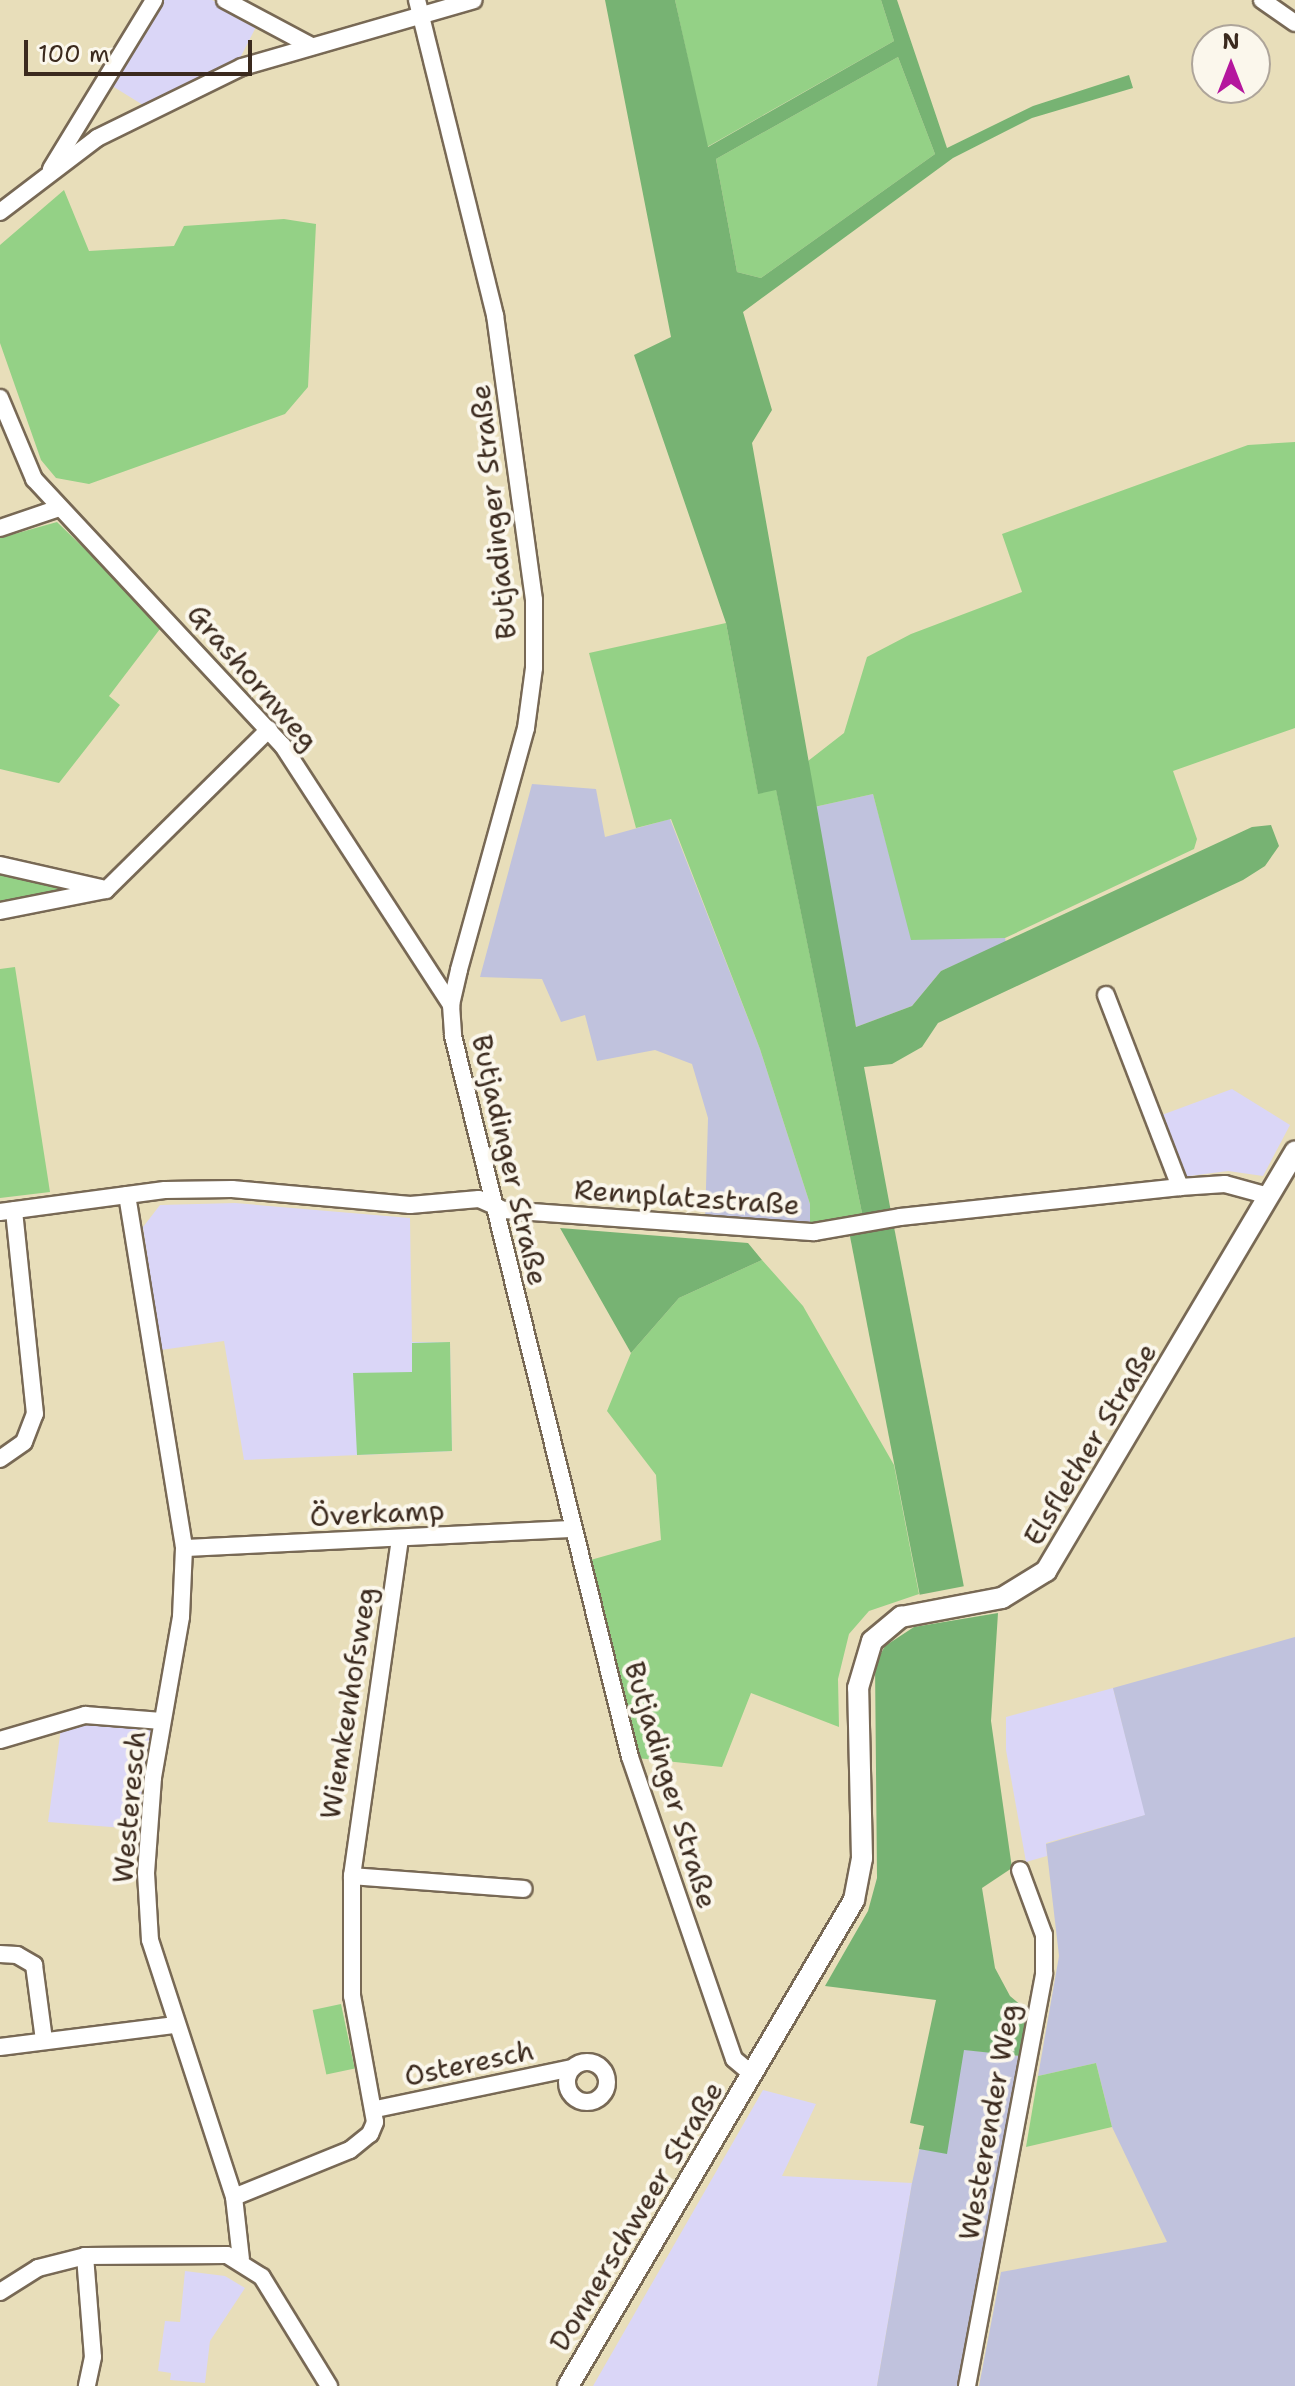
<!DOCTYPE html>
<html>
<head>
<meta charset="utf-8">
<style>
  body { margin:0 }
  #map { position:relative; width:1295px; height:2386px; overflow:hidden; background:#e8deba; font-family:"Shantell Sans",sans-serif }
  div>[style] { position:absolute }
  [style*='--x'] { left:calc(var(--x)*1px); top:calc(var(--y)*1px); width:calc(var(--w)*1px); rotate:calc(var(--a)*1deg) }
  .built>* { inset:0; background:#dad6f7 }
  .industrial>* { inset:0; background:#c0c2dd }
  .green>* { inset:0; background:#94d186; transform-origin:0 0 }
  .forest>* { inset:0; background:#77b373; transform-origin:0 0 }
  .roads { filter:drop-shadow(2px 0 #786955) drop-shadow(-2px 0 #786955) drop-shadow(0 2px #786955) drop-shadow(0 -2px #786955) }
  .minor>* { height:16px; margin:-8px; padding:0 8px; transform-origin:8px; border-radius:8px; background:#fff }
  .minor>.ring { margin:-8px; padding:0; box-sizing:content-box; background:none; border:16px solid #fff; border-radius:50% }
  .major>* { height:20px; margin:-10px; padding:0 10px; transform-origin:10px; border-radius:10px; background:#fff }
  span { translate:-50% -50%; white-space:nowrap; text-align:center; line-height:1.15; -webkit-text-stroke:8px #fbf7ec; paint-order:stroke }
  .street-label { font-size:28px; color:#3b2a1e }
  .north { position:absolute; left:1191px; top:24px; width:80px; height:80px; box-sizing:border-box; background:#fbf7ec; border:2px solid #aea59a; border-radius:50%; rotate:0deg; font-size:22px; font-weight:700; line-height:32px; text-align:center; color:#3b2a1e }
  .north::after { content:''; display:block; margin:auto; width:28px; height:36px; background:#b5179e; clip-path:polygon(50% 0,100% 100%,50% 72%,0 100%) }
  .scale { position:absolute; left:24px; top:40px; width:228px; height:36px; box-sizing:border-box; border:4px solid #3b2a1e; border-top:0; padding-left:10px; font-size:24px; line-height:28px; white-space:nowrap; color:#3b2a1e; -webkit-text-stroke:6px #fbf7ec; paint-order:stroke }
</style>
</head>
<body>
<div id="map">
  <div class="built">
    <i style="clip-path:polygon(162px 0,212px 0,258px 23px,238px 62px,143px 105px,109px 84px)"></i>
    <i style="clip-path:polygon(1232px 1089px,1290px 1125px,1263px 1176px,1228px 1171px,1182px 1177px,1159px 1116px)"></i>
    <i style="clip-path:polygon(235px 1203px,410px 1218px,412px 1342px,450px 1342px,452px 1451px,244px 1460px,224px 1341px,161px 1350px,143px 1227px,160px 1205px)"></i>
    <i style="clip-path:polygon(1113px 1688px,1146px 1815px,1046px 1843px,1047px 1856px,1026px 1862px,1006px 1750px,1006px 1717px)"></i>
    <i style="clip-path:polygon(62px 1721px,162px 1721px,149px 1830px,48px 1822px)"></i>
    <i style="clip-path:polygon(763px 2090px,816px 2104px,782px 2176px,912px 2183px,877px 2386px,593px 2386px)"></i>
    <i style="clip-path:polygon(185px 2271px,225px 2276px,245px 2288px,210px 2341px,205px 2383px,170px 2380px,171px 2373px,158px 2371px,165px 2321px,180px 2322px)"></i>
  </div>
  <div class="industrial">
    <i style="clip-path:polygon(532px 784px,596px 789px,605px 837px,670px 819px,760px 1049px,810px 1204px,810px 1227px,705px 1221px,708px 1118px,692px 1064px,655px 1050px,597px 1061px,585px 1015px,561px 1022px,542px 979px,480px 977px)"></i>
    <i style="clip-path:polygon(873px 794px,912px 939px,1005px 938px,1006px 942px,941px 971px,912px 1006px,856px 1027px,814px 807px)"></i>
    <i style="clip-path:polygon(1295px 1637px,1295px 2386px,979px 2386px,1001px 2272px,1167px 2242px,1112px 2127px,1096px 2063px,1038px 2076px,1059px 1956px,1046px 1844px,1145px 1815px,1113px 1688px)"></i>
    <i style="clip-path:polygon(942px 2047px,1021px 2056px,961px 2386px,877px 2386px,912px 2183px)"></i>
  </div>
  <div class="green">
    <i style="clip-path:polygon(675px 0,881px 0,894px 41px,707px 147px)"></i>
    <i style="clip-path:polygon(898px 57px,935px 154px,761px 278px,737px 272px,716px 159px)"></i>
    <i style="clip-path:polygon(64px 190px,89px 251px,174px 246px,184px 226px,284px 219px,316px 224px,308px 387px,285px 414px,89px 484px,56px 478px,41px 460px,0 343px,0 245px)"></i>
    <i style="clip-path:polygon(1295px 442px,1295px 728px,1173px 771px,1197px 839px,1194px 849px,1005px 938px,911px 940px,873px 794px,814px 807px,808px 761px,844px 733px,867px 657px,911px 634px,1022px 592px,1002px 534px,1248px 445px)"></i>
    <i style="clip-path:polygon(57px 522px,163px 625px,109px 696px,120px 705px,59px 783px,0 769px,0 538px)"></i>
    <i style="clip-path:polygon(726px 623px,758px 793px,776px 789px,863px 1218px,810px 1227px,810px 1204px,760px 1049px,671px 819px,636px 828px,589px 653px)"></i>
    <i style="clip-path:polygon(0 871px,80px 889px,0 905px)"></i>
    <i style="clip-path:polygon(15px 967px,50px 1192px,0 1198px,0 969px)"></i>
    <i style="clip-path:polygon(762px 1260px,803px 1306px,894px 1465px,919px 1594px,869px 1611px,849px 1634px,838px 1679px,839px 1727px,751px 1693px,722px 1767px,637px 1758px,587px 1561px,661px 1540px,656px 1475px,607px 1411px,631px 1353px,679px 1298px)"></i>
    <i style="clip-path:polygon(450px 1342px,452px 1451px,357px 1455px,353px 1373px,412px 1372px,412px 1343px)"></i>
    <i style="left:341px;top:2004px;width:66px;height:29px;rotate:78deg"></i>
    <i style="clip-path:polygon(1096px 2063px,1112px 2127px,1026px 2147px,1038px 2076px)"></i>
  </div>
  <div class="forest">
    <i style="clip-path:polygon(evenodd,605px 0,675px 0,708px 147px,894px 41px,881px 0,897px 0,947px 148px,1033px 106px,1129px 75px,1133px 88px,1032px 118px,953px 158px,743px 312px,772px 410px,752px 443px,856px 1027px,912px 1006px,941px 971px,1252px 827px,1271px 825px,1279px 846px,1265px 866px,1243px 880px,938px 1023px,922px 1047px,892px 1064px,864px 1067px,891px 1212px,863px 1218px,776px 790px,758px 794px,726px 623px,634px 355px,671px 337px,605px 0,898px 57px,935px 154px,761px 278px,737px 272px,716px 159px,898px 57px)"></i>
    <i style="left:894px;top:1227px;width:366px;height:45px;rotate:79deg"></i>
    <i style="clip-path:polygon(560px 1228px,748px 1243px,762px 1260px,679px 1298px,631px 1353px)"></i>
    <i style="clip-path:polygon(998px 1613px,991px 1721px,1012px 1868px,982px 1888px,995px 1968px,1010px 1996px,1029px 2012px,1021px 2056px,964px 2050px,947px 2154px,919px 2149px,924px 2126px,910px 2123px,936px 2000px,825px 1986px,868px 1911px,877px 1878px,875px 1664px,885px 1646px,914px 1627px)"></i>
  </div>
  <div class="roads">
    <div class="minor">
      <i style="--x:225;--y:0;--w:98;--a:28.1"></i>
      <i style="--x:417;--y:0;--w:325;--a:76.1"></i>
      <i style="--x:495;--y:315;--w:288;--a:82.2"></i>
      <i style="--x:534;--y:600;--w:68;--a:90"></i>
      <i style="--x:534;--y:668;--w:61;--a:97.6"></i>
      <i style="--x:526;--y:728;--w:251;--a:105.5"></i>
      <i style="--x:459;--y:970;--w:36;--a:103"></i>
      <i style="--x:451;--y:1005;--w:31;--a:86"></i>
      <i style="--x:453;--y:1036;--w:742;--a:76.21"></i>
      <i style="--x:630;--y:1757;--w:319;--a:71"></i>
      <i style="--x:734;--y:2059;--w:23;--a:40"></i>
      <i style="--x:1262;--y:0;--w:40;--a:34.9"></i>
      <i style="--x:51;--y:169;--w:198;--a:-58.6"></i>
      <i style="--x:0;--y:212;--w:122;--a:-37.3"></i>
      <i style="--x:97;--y:138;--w:161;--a:-26.1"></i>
      <i style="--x:242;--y:67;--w:241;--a:-16.1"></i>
      <i style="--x:0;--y:398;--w:88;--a:67.2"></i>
      <i style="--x:34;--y:479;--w:365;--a:47"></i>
      <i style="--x:283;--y:746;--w:309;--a:57"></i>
      <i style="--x:0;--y:528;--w:62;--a:-18.7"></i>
      <i style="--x:0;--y:865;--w:104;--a:12.8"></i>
      <i style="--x:0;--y:911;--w:108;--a:-11.2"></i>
      <i style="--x:106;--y:890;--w:229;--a:-44.6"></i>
      <i style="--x:1106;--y:995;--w:206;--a:68.9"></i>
      <i style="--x:127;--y:1195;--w:358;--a:80.8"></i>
      <i style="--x:184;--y:1548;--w:69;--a:92.5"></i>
      <i style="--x:181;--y:1617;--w:163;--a:99.9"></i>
      <i style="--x:153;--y:1778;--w:95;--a:94.2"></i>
      <i style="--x:146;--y:1873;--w:67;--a:86.6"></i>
      <i style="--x:150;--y:1940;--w:270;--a:71.9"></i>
      <i style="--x:234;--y:2197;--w:62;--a:83.6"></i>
      <i style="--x:0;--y:1212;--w:166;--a:-7.6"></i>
      <i style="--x:165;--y:1190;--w:67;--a:-0.9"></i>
      <i style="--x:232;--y:1189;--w:179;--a:5.1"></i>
      <i style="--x:410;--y:1205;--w:69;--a:-5"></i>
      <i style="--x:479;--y:1199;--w:27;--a:24"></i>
      <i style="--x:504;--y:1210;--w:311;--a:4.1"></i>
      <i style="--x:814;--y:1232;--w:87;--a:-9.9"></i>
      <i style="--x:900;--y:1217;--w:282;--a:-6.1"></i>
      <i style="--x:1180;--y:1187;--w:45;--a:-3.8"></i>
      <i style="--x:1225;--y:1184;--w:46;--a:15.3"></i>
      <i style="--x:0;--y:1459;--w:29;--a:-35"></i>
      <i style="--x:24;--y:1442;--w:30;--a:-69"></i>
      <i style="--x:35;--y:1414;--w:205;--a:-95.9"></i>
      <i style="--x:184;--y:1548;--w:389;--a:-2.8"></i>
      <i style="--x:0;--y:1740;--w:89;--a:-16.4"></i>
      <i style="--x:85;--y:1715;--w:77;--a:4.5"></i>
      <i style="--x:352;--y:1876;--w:172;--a:4.3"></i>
      <i style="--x:0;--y:1954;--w:17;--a:3"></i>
      <i style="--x:17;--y:1955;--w:20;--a:30"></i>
      <i style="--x:34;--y:1965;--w:76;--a:82.4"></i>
      <i style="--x:0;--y:2047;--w:175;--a:-7.2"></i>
      <i class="ring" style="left:567px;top:2062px;width:24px;height:24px"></i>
      <i style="--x:376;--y:2109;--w:201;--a:-11.8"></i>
      <i style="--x:234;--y:2197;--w:125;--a:-22.1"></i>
      <i style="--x:350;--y:2150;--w:26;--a:-39"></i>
      <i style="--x:370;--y:2134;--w:13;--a:-67"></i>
      <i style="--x:375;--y:2122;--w:128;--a:-100.3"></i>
      <i style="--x:352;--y:1996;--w:120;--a:-90"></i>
      <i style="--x:352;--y:1876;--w:341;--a:-81.9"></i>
      <i style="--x:85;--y:2256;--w:101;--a:85.5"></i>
      <i style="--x:93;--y:2357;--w:30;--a:102"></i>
      <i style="--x:0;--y:2292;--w:45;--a:-32.3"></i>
      <i style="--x:38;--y:2268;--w:49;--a:-14.3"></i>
      <i style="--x:85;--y:2256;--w:142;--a:-0.4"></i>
      <i style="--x:227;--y:2255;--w:41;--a:32.2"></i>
      <i style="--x:262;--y:2277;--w:128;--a:58.4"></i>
      <i style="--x:967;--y:2386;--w:420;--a:-79.4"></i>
      <i style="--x:1044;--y:1973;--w:38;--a:-90"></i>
      <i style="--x:1044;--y:1935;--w:69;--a:-110.3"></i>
    </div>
    <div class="major">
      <i style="--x:568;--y:2386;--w:564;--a:-59.52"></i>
      <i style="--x:854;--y:1900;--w:43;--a:-79.2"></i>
      <i style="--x:862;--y:1858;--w:170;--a:-91.3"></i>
      <i style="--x:858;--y:1688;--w:49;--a:-73.4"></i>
      <i style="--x:872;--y:1641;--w:38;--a:-40"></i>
      <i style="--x:901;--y:1617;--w:103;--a:-10.7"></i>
      <i style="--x:1002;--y:1598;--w:52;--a:-31.5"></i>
      <i style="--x:1046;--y:1571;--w:488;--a:-59.3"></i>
    </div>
  </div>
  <div class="street-label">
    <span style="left:493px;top:512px;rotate:-96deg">Butjadinger Straße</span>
    <span style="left:253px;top:677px;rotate:49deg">Grashornweg</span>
    <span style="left:510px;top:1160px;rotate:77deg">Butjadinger Straße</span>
    <span style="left:687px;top:1197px;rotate:4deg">Rennplatzstraße</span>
    <span style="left:1090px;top:1444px;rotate:-59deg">Elsflether Straße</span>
    <span style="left:377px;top:1513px;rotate:-3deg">Överkamp</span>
    <span style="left:348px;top:1703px;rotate:-81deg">Wiemkenhofsweg</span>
    <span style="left:671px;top:1785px;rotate:73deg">Butjadinger Straße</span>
    <span style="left:129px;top:1807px;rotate:-85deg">Westeresch</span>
    <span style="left:469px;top:2063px;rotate:-12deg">Osteresch</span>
    <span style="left:989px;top:2122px;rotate:-80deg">Westerender Weg</span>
    <span style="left:636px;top:2216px;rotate:-59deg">Donnerschweer Straße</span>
  </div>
  <div class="north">N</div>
  <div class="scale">100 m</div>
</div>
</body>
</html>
